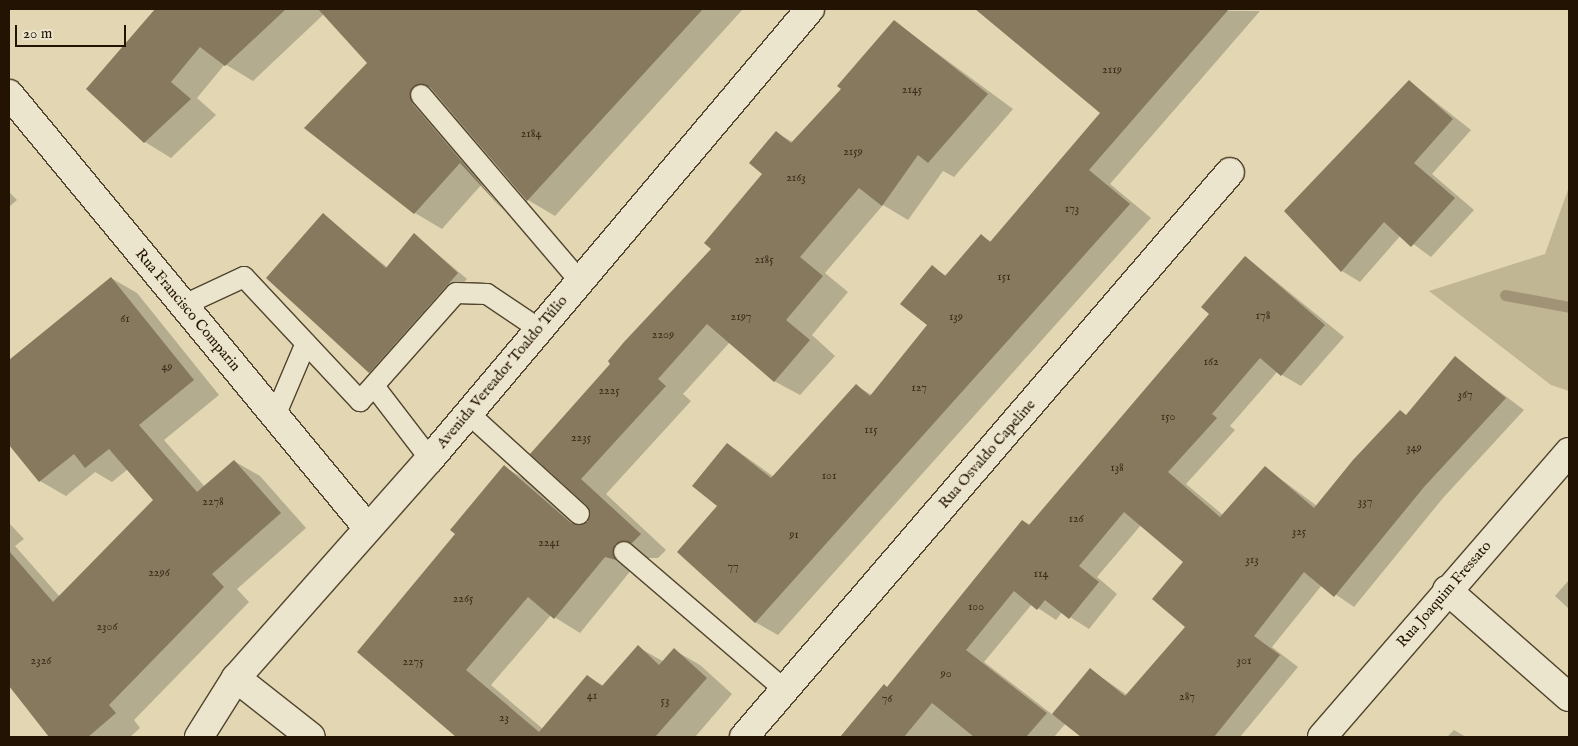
<!DOCTYPE html>
<html>
<head>
<meta charset="utf-8">
<style>
  body { margin:0 }
  #map { position:relative; width:1578px; height:746px; overflow:hidden; background:#e2d7b2; font-family:"IM FELL English",serif }
  div>[style] { position:absolute }
  [style*='--x'] { left:calc(var(--x)*1px); top:calc(var(--y)*1px); width:calc(var(--w)*1px); rotate:calc(var(--a)*1deg) }
  .green>* { inset:0; background:#c1b694 }
  .shadow>* { inset:0; background:#0003 }
  .stream>* { height:11px; margin:-5.5px; padding:0 5.5px; transform-origin:5.5px; border-radius:5.5px; background:#a19476 }
  .building>* { inset:0; background:#86795e }
  .roads { filter:drop-shadow(1px 0 #52442e) drop-shadow(-1px 0 #52442e) drop-shadow(0 1px #52442e) drop-shadow(0 -1px #52442e) }
  .service>* { height:20px; margin:-10px; padding:0 10px; transform-origin:10px; border-radius:10px; background:#ece5cd }
  .minor>* { height:28px; margin:-14px; padding:0 14px; transform-origin:14px; border-radius:14px; background:#ece5cd }
  .secondary>* { height:28px; margin:-14px; padding:0 14px; transform-origin:14px; border-radius:14px; background:#ece5cd }
  span { translate:-50% -50%; white-space:nowrap; text-align:center; line-height:1.15; -webkit-text-stroke:4px #ece5cd; paint-order:stroke }
  .number-label { font-size:12px; color:#3b2c19 }
  .number-label span { -webkit-text-stroke-width:0 }
  .street-label { font-size:15px; color:#221302 }
  .frame { position:absolute; inset:0; border:10px solid #221302; pointer-events:none }
  .scale { position:absolute; left:15px; top:25px; width:111px; height:22px; box-sizing:border-box; border:2px solid #221302; border-top:0; padding-left:6px; font-size:15px; line-height:18px; white-space:nowrap; color:#221302; -webkit-text-stroke:4px #ece5cd; paint-order:stroke }
</style>
</head>
<body>
<div id="map">
  <div class="green">
    <i style="clip-path:polygon(1569px 187px,1569px 391px,1551px 385px,1429px 291px,1545px 254px)"></i>
  </div>
  <div class="shadow">
    <i style="clip-path:polygon(157px 9px,743px 9px,555px 216px,528px 200px,439px 101px,438px 119px,527px 223px,506px 211px,482px 184px,442px 229px,415px 213px,306px 128px,369px 63px,324px 14px,253px 81px,225px 64px,197px 98px,216px 115px,171px 158px,145px 142px,88px 88px)"></i>
    <i style="clip-path:polygon(977px 9px,1260px 11px,1110px 184px,1151px 218px,778px 635px,755px 622px,719px 506px,728px 444px,774px 477px,856px 386px,872px 395px,928px 325px,932px 267px,947px 276px,981px 236px,992px 242px,1102px 113px)"></i>
    <i style="clip-path:polygon(895px 22px,1013px 109px,954px 177px,943px 171px,908px 220px,883px 205px,825px 273px,848px 292px,812px 335px,835px 356px,800px 395px,774px 381px,730px 342px,683px 394px,691px 401px,606px 494px,666px 550px,658px 558px,641px 558px,580px 633px,551px 615px,491px 685px,543px 729px,587px 676px,604px 686px,638px 647px,664px 662px,674px 650px,700px 665px,732px 694px,695px 737px,458px 737px,359px 652px,457px 534px,504px 467px,530px 482px,579px 524px,589px 523px,589px 505px,532px 453px,713px 249px,764px 174px,776px 133px,793px 142px,843px 89px)"></i>
    <i style="clip-path:polygon(1409px 81px,1471px 130px,1432px 174px,1474px 210px,1431px 257px,1401px 235px,1360px 282px,1342px 271px,1286px 212px)"></i>
    <i style="clip-path:polygon(9px 192px,17px 200px,9px 207px)"></i>
    <i style="clip-path:polygon(323px 215px,388px 268px,414px 234px,467px 279px,380px 377px,370px 372px)"></i>
    <i style="clip-path:polygon(evenodd,1246px 257px,1344px 337px,1301px 386px,1277px 372px,1230px 426px,1235px 430px,1186px 484px,1223px 515px,1266px 468px,1317px 506px,1400px 412px,1407px 416px,1455px 358px,1524px 410px,1443px 498px,1354px 607px,1322px 585px,1272px 647px,1298px 667px,1240px 737px,1083px 737px,1066px 723px,1054px 737px,841px 737px,884px 686px,888px 688px,1023px 521px,1030px 525px,1210px 314px,1246px 257px,1141px 525px,1185px 562px,1187px 627px,1127px 695px,1091px 670px,1053px 715px,984px 662px,1032px 604px,1056px 620px,1062px 612px,1089px 629px,1117px 594px,1097px 577px,1141px 525px)"></i>
    <i style="clip-path:polygon(111px 278px,137px 293px,219px 395px,164px 440px,205px 487px,234px 461px,260px 476px,306px 528px,237px 589px,249px 602px,134px 720px,140px 728px,130px 737px,50px 737px,9px 684px,9px 523px,24px 539px,15px 546px,60px 597px,155px 500px,128px 469px,112px 482px,95px 472px,66px 496px,40px 481px,9px 443px,9px 362px)"></i>
    <i style="clip-path:polygon(1569px 580px,1569px 609px,1555px 596px)"></i>
    <i style="clip-path:polygon(1454px 730px,1466px 737px,1447px 737px)"></i>
  </div>
  <div class="stream">
    <i style="--x:1505;--y:295;--w:65;--a:10.6"></i>
  </div>
  <div class="building">
    <i style="clip-path:polygon(155px 9px,286px 9px,225px 66px,200px 47px,171px 82px,191px 99px,144px 143px,86px 89px)"></i>
    <i style="clip-path:polygon(318px 9px,703px 9px,527px 201px,430px 87px,414px 86px,412px 103px,505px 212px,460px 163px,414px 214px,304px 128px,367px 63px)"></i>
    <i style="clip-path:polygon(975px 9px,1229px 9px,1089px 170px,1130px 204px,755px 623px,677px 552px,717px 506px,692px 486px,727px 443px,771px 478px,856px 384px,870px 396px,927px 325px,900px 304px,932px 265px,945px 276px,981px 234px,990px 242px,1100px 113px)"></i>
    <i style="clip-path:polygon(894px 20px,988px 94px,928px 163px,918px 155px,882px 206px,859px 188px,800px 257px,823px 276px,786px 320px,810px 340px,774px 382px,707px 324px,658px 379px,666px 386px,581px 479px,641px 534px,632px 543px,615px 544px,616px 560px,605px 557px,554px 619px,528px 597px,466px 670px,539px 732px,587px 675px,602px 686px,638px 645px,659px 665px,674px 648px,707px 678px,655px 737px,456px 737px,357px 652px,455px 534px,450px 530px,504px 465px,571px 523px,588px 522px,587px 506px,530px 454px,610px 364px,608px 361px,624px 342px,711px 249px,704px 243px,762px 174px,749px 163px,776px 131px,791px 143px,841px 89px,837px 86px)"></i>
    <i style="clip-path:polygon(1409px 80px,1453px 119px,1414px 163px,1455px 198px,1411px 247px,1384px 222px,1341px 272px,1284px 211px)"></i>
    <i style="clip-path:polygon(323px 213px,386px 268px,414px 233px,458px 273px,369px 373px,266px 278px)"></i>
    <i style="clip-path:polygon(1245px 256px,1325px 325px,1281px 376px,1260px 358px,1212px 414px,1217px 418px,1168px 472px,1220px 517px,1265px 466px,1314px 508px,1353px 460px,1400px 410px,1406px 415px,1455px 356px,1506px 398px,1424px 487px,1334px 597px,1304px 572px,1254px 636px,1280px 655px,1214px 737px,1081px 737px,1052px 714px,1090px 668px,1125px 696px,1185px 627px,1152px 599px,1183px 562px,1124px 512px,1079px 566px,1099px 582px,1069px 619px,1045px 600px,1037px 610px,1014px 591px,966px 650px,1047px 713px,1026px 737px,974px 737px,932px 703px,904px 737px,840px 737px,884px 684px,887px 687px,1022px 520px,1029px 525px,1209px 314px,1201px 307px)"></i>
    <i style="clip-path:polygon(111px 277px,194px 380px,139px 425px,197px 492px,234px 460px,281px 513px,212px 574px,224px 587px,109px 705px,116px 713px,88px 737px,49px 737px,9px 686px,9px 551px,53px 602px,153px 500px,109px 449px,85px 468px,74px 454px,39px 482px,9px 445px,9px 360px)"></i>
  </div>
  <div class="roads">
    <div class="service">
      <i style="--x:421;--y:95;--w:243;--a:49.5"></i>
      <i style="--x:184;--y:305;--w:66;--a:-25"></i>
      <i style="--x:244;--y:277;--w:170;--a:46.9"></i>
      <i style="--x:360;--y:401;--w:144;--a:-48.4"></i>
      <i style="--x:456;--y:293;--w:31;--a:2"></i>
      <i style="--x:487;--y:294;--w:63;--a:33.9"></i>
      <i style="--x:374;--y:386;--w:92;--a:52.5"></i>
      <i style="--x:468;--y:413;--w:150;--a:42.3"></i>
      <i style="--x:275;--y:416;--w:79;--a:-67"></i>
      <i style="--x:624;--y:552;--w:212;--a:40.6"></i>
    </div>
    <div class="minor">
      <i style="--x:9;--y:94;--w:562;--a:50.42"></i>
      <i style="--x:1447;--y:590;--w:162;--a:41.3"></i>
      <i style="--x:236;--y:678;--w:95;--a:38.2"></i>
      <i style="--x:744;--y:737;--w:745;--a:-49.3"></i>
      <i style="--x:1322;--y:737;--w:377;--a:-49.1"></i>
    </div>
    <div class="secondary">
      <i style="--x:199;--y:737;--w:70;--a:-57.9"></i>
      <i style="--x:236;--y:678;--w:293;--a:-48.5"></i>
      <i style="--x:430;--y:459;--w:589;--a:-49.82"></i>
    </div>
  </div>
  <div class="number-label">
    <span style="left:1112px;top:70px">2119</span>
    <span style="left:912px;top:90px">2145</span>
    <span style="left:531px;top:134px">2184</span>
    <span style="left:853px;top:152px">2159</span>
    <span style="left:796px;top:178px">2163</span>
    <span style="left:1072px;top:209px">173</span>
    <span style="left:764px;top:260px">2185</span>
    <span style="left:1004px;top:277px">151</span>
    <span style="left:1263px;top:316px">178</span>
    <span style="left:741px;top:317px">2197</span>
    <span style="left:956px;top:317px">139</span>
    <span style="left:125px;top:319px">61</span>
    <span style="left:663px;top:335px">2209</span>
    <span style="left:1211px;top:362px">162</span>
    <span style="left:167px;top:367px">49</span>
    <span style="left:919px;top:388px">127</span>
    <span style="left:609px;top:391px">2225</span>
    <span style="left:1465px;top:395px">367</span>
    <span style="left:1168px;top:417px">150</span>
    <span style="left:871px;top:430px">115</span>
    <span style="left:581px;top:438px">2235</span>
    <span style="left:1414px;top:448px">349</span>
    <span style="left:1117px;top:468px">138</span>
    <span style="left:829px;top:476px">101</span>
    <span style="left:213px;top:502px">2278</span>
    <span style="left:1365px;top:502px">337</span>
    <span style="left:1076px;top:519px">126</span>
    <span style="left:1299px;top:532px">325</span>
    <span style="left:794px;top:535px">91</span>
    <span style="left:549px;top:543px">2241</span>
    <span style="left:1252px;top:560px">313</span>
    <span style="left:733px;top:567px">77</span>
    <span style="left:159px;top:573px">2296</span>
    <span style="left:1041px;top:574px">114</span>
    <span style="left:463px;top:599px">2265</span>
    <span style="left:976px;top:607px">100</span>
    <span style="left:107px;top:627px">2306</span>
    <span style="left:41px;top:661px">2326</span>
    <span style="left:1244px;top:661px">301</span>
    <span style="left:413px;top:662px">2275</span>
    <span style="left:946px;top:674px">90</span>
    <span style="left:592px;top:696px">41</span>
    <span style="left:1187px;top:697px">287</span>
    <span style="left:887px;top:699px">76</span>
    <span style="left:665px;top:701px">53</span>
    <span style="left:504px;top:718px">23</span>
  </div>
  <div class="street-label">
    <span style="left:188px;top:310px;rotate:50deg">Rua Francisco Comparin</span>
    <span style="left:502px;top:372px;rotate:-50deg">Avenida Vereador Toaldo Túlio</span>
    <span style="left:987px;top:454px;rotate:-49deg">Rua Osvaldo Capeline</span>
    <span style="left:1444px;top:594px;rotate:-49deg">Rua Joaquim Fressato</span>
  </div>
  <div class="frame"></div>
  <div class="scale">20 m</div>
</div>
</body>
</html>
